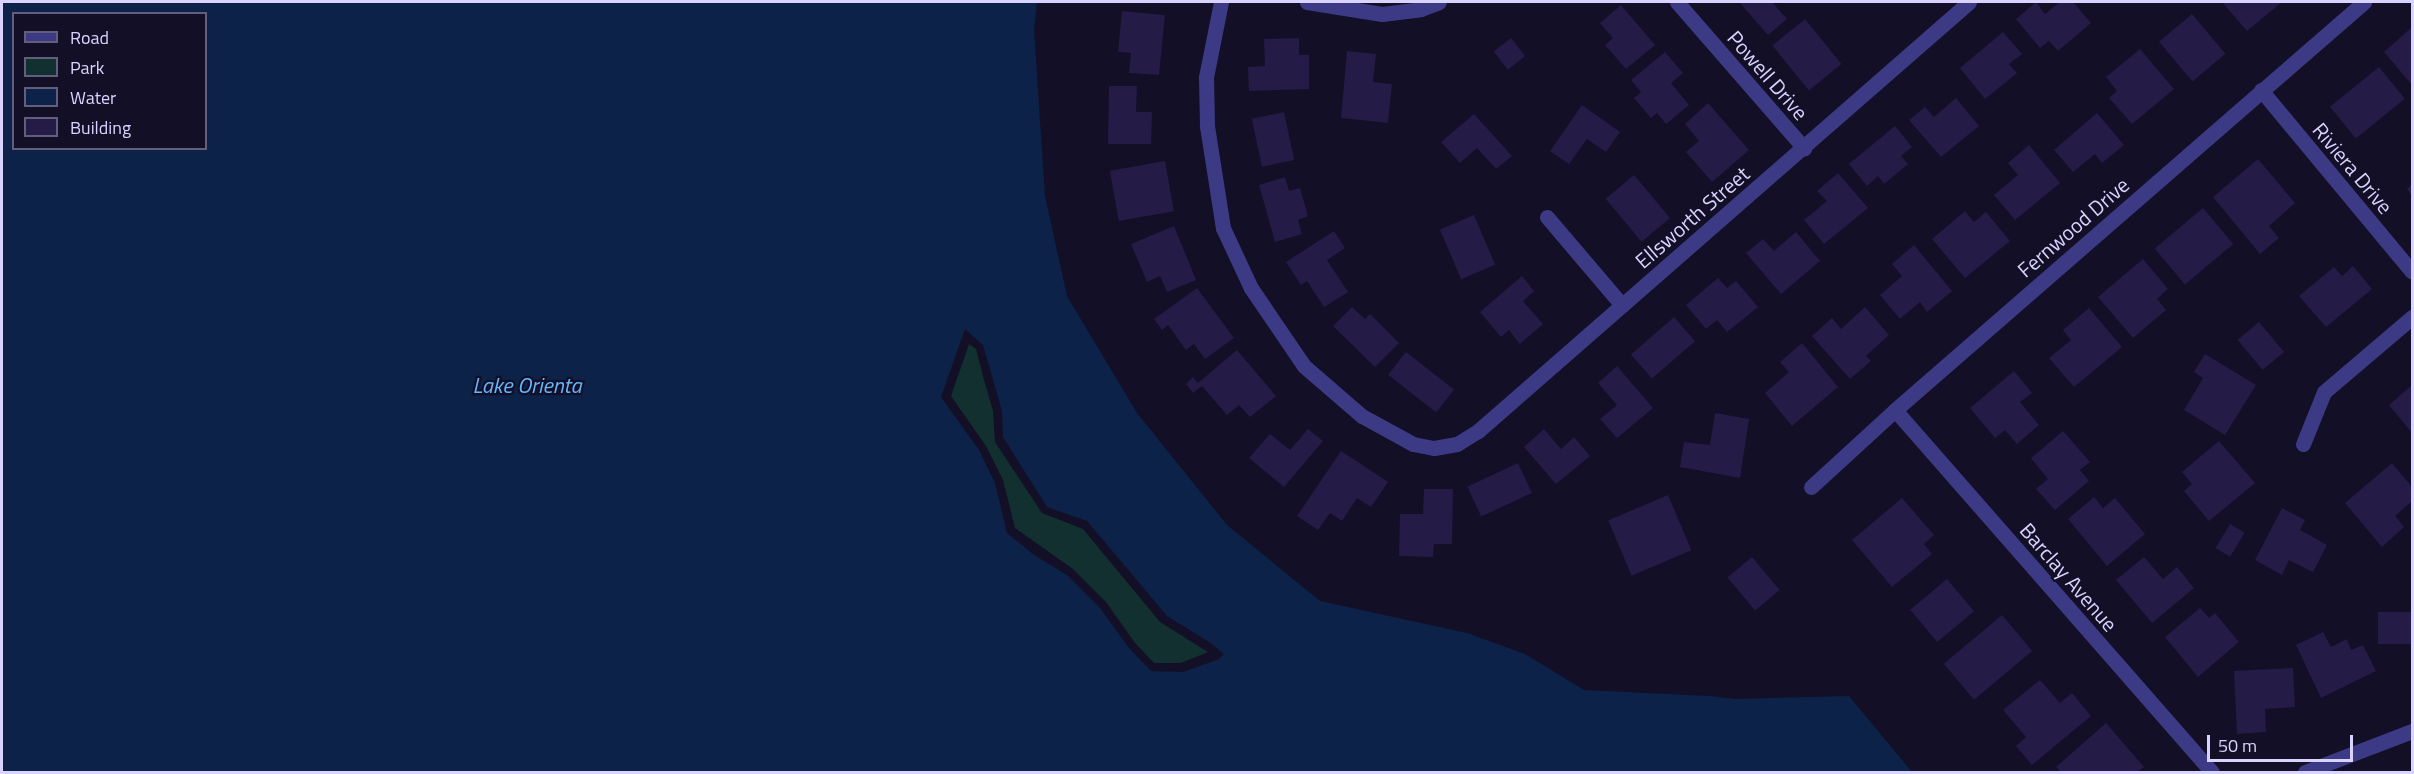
<!DOCTYPE html>
<html>
<head>
<meta charset="utf-8">
<style>
  body { margin:0 }
  #map { position:relative; width:2414px; height:774px; overflow:hidden; background:#130f26; font-family:"Titillium Web",sans-serif }
  div>[style] { position:absolute }
  [style*='--x'] { left:calc(var(--x)*1px); top:calc(var(--y)*1px); width:calc(var(--w)*1px); rotate:calc(var(--a)*1deg) }
  .green>* { inset:0; background:#12302f }
  .water>* { inset:0; background:#0c2248 }
  .building>* { inset:0; background:#241b47; transform-origin:0 0 }
  .street>* { height:15px; margin:-7.5px; padding:0 7.5px; transform-origin:7.5px; border-radius:7.5px; background:#3d3a85 }
  span { translate:-50% -50%; white-space:nowrap; text-align:center; line-height:1.15; -webkit-text-stroke:4.5px #130f26; paint-order:stroke }
  .street-label { font-size:21px; color:#d9d4ff }
  .water-label { font-size:22px; color:#62b6ff; font-style:italic }
  .frame { position:absolute; inset:0; border:3px solid #d9d4ff; pointer-events:none }
  .legend { position:absolute; left:12px; top:12px; width:195px; height:138px; box-sizing:border-box; background:#130f26; border:2px solid #625e7d; margin:0; padding:8px 10px; list-style:none; font-size:18px; color:#d9d4ff }
  .legend li { display:flex; align-items:center; gap:12px; height:30px }
  .legend b { width:30px; border:2px solid #625e7d }
  .scale { position:absolute; left:2207px; top:735px; width:146px; height:27px; box-sizing:border-box; border:3px solid #d9d4ff; border-top:0; padding-left:8px; font-size:18px; line-height:21px; white-space:nowrap; color:#d9d4ff; -webkit-text-stroke:4px #130f26; paint-order:stroke }
</style>
</head>
<body>
<div id="map">
  <div class="green">
    <i style="clip-path:polygon(969px 344px,976px 349px,984px 380px,993px 411px,995px 442px,1042px 513px,1083px 529px,1160px 622px,1208px 652px,1181px 663px,1154px 663px,1135px 643px,1106px 602px,1073px 569px,1015px 528px,1003px 480px,986px 446px,951px 396px)"></i>
  </div>
  <div class="water">
    <i style="clip-path:polygon(evenodd,2px 2px,1037px 2px,1034px 30px,1045px 196px,1067px 296px,1137px 413px,1227px 525px,1320px 601px,1467px 633px,1525px 654px,1584px 690px,1710px 696px,1735px 699px,1849px 696px,1912px 772px,2px 772px,2px 2px,14px 14px,206px 14px,206px 148px,14px 148px,14px 14px,2px 2px,965px 329px,983px 345px,1002px 411px,1003px 437px,1047px 507px,1087px 521px,1167px 616px,1209px 642px,1224px 654px,1219px 659px,1183px 672px,1151px 671px,1129px 648px,1100px 608px,1067px 575px,1034px 555px,1007px 533px,995px 483px,979px 450px,941px 397px,965px 329px)"></i>
  </div>
  <div class="building">
    <i style="clip-path:polygon(1739px 2px,1772px 2px,1787px 19px,1768px 35px)"></i>
    <i style="clip-path:polygon(2036px 2px,2045px 14px,2060px 2px,2073px 2px,2091px 23px,2058px 51px,2049px 41px,2040px 48px,2016px 19px)"></i>
    <i style="clip-path:polygon(2222px 2px,2282px 2px,2247px 31px)"></i>
    <i style="clip-path:polygon(1621px 5px,1655px 45px,1626px 69px,1605px 45px,1613px 38px,1600px 23px)"></i>
    <i style="clip-path:polygon(1122px 11px,1165px 15px,1159px 75px,1129px 73px,1131px 53px,1118px 52px)"></i>
    <i style="left:2192px;top:14px;width:52px;height:43px;rotate:50deg"></i>
    <i style="left:1805px;top:19px;width:58px;height:42px;rotate:51deg"></i>
    <i style="clip-path:polygon(2412px 27px,2412px 85px,2384px 52px)"></i>
    <i style="clip-path:polygon(2003px 32px,2022px 54px,2009px 64px,2017px 73px,1985px 99px,1960px 68px)"></i>
    <i style="clip-path:polygon(1299px 38px,1299px 55px,1309px 55px,1309px 89px,1249px 91px,1248px 67px,1265px 66px,1264px 39px)"></i>
    <i style="left:1511px;top:38px;width:23px;height:22px;rotate:52deg"></i>
    <i style="clip-path:polygon(2140px 49px,2174px 89px,2132px 124px,2109px 98px,2117px 91px,2106px 77px)"></i>
    <i style="clip-path:polygon(1347px 51px,1376px 54px,1373px 82px,1392px 84px,1388px 123px,1341px 118px)"></i>
    <i style="clip-path:polygon(1665px 52px,1683px 73px,1671px 83px,1689px 105px,1666px 124px,1657px 113px,1651px 118px,1634px 98px,1641px 92px,1631px 80px)"></i>
    <i style="left:2379px;top:67px;width:41px;height:63px;rotate:51deg"></i>
    <i style="clip-path:polygon(1109px 86px,1137px 86px,1136px 112px,1152px 112px,1151px 144px,1108px 144px)"></i>
    <i style="clip-path:polygon(1956px 98px,1979px 126px,1941px 157px,1909px 120px,1925px 107px,1934px 117px)"></i>
    <i style="clip-path:polygon(1708px 103px,1749px 150px,1712px 182px,1686px 152px,1699px 141px,1685px 124px)"></i>
    <i style="clip-path:polygon(1582px 105px,1620px 132px,1606px 152px,1587px 139px,1569px 164px,1550px 151px)"></i>
    <i style="left:1284px;top:112px;width:49px;height:33px;rotate:78deg"></i>
    <i style="clip-path:polygon(2097px 113px,2124px 145px,2102px 163px,2095px 154px,2073px 172px,2054px 150px)"></i>
    <i style="clip-path:polygon(1474px 114px,1512px 156px,1496px 169px,1477px 148px,1460px 163px,1441px 142px)"></i>
    <i style="clip-path:polygon(1895px 126px,1912px 147px,1901px 156px,1908px 164px,1884px 184px,1878px 176px,1867px 186px,1849px 164px)"></i>
    <i style="clip-path:polygon(2029px 145px,2060px 183px,2015px 220px,1994px 195px,2018px 175px,2008px 163px)"></i>
    <i style="clip-path:polygon(2258px 159px,2295px 203px,2269px 226px,2279px 238px,2260px 254px,2213px 197px)"></i>
    <i style="left:1165px;top:161px;width:51px;height:56px;rotate:80deg"></i>
    <i style="clip-path:polygon(1838px 173px,1868px 208px,1824px 244px,1804px 220px,1827px 201px,1817px 191px)"></i>
    <i style="left:1634px;top:175px;width:56px;height:37px;rotate:50deg"></i>
    <i style="clip-path:polygon(1285px 177px,1289px 191px,1300px 188px,1308px 216px,1298px 220px,1302px 234px,1275px 242px,1259px 185px)"></i>
    <i style="clip-path:polygon(2412px 184px,2412px 196px,2407px 189px)"></i>
    <i style="left:2203px;top:208px;width:47px;height:63px;rotate:50deg"></i>
    <i style="clip-path:polygon(1965px 211px,1974px 222px,1986px 212px,2010px 241px,1965px 278px,1932px 239px)"></i>
    <i style="left:1474px;top:215px;width:54px;height:37px;rotate:67deg"></i>
    <i style="clip-path:polygon(1174px 226px,1196px 280px,1167px 292px,1160px 276px,1147px 282px,1131px 244px)"></i>
    <i style="clip-path:polygon(1334px 231px,1345px 248px,1327px 260px,1348px 292px,1324px 307px,1307px 281px,1301px 285px,1286px 262px)"></i>
    <i style="clip-path:polygon(1796px 232px,1820px 261px,1781px 294px,1746px 253px,1763px 239px,1774px 251px)"></i>
    <i style="clip-path:polygon(1914px 245px,1952px 291px,1927px 312px,1920px 302px,1900px 319px,1880px 295px,1902px 276px,1892px 264px)"></i>
    <i style="clip-path:polygon(2143px 259px,2168px 289px,2157px 299px,2166px 310px,2133px 338px,2098px 297px)"></i>
    <i style="clip-path:polygon(2353px 266px,2372px 289px,2326px 327px,2299px 296px,2334px 267px,2342px 276px)"></i>
    <i style="clip-path:polygon(1522px 276px,1534px 291px,1523px 301px,1543px 324px,1520px 344px,1509px 330px,1501px 337px,1480px 312px)"></i>
    <i style="clip-path:polygon(1718px 278px,1727px 288px,1736px 281px,1758px 307px,1727px 332px,1717px 320px,1706px 329px,1686px 305px)"></i>
    <i style="clip-path:polygon(1197px 288px,1234px 338px,1205px 359px,1194px 344px,1186px 350px,1168px 325px,1162px 330px,1154px 319px)"></i>
    <i style="clip-path:polygon(1352px 307px,1365px 319px,1370px 314px,1399px 343px,1375px 367px,1333px 326px)"></i>
    <i style="clip-path:polygon(1865px 307px,1889px 335px,1866px 356px,1871px 361px,1850px 379px,1812px 336px,1832px 318px,1841px 329px)"></i>
    <i style="clip-path:polygon(2089px 308px,2122px 347px,2074px 387px,2049px 358px,2071px 340px,2063px 330px)"></i>
    <i style="left:1674px;top:317px;width:32px;height:57px;rotate:49deg"></i>
    <i style="left:2259px;top:322px;width:39px;height:28px;rotate:50deg"></i>
    <i style="clip-path:polygon(1802px 343px,1838px 387px,1792px 426px,1765px 393px,1789px 372px,1780px 362px)"></i>
    <i style="clip-path:polygon(1237px 350px,1276px 396px,1250px 417px,1239px 405px,1227px 415px,1202px 386px,1193px 393px,1186px 384px,1193px 377px,1198px 383px)"></i>
    <i style="left:1406px;top:352px;width:61px;height:29px;rotate:38deg"></i>
    <i style="clip-path:polygon(2205px 354px,2256px 385px,2225px 435px,2184px 410px,2203px 378px,2194px 372px)"></i>
    <i style="clip-path:polygon(1617px 366px,1653px 408px,1617px 438px,1600px 419px,1617px 405px,1598px 383px)"></i>
    <i style="clip-path:polygon(2014px 371px,2032px 393px,2020px 402px,2039px 425px,2017px 444px,2005px 430px,1995px 438px,1970px 408px)"></i>
    <i style="clip-path:polygon(2412px 385px,2412px 433px,2389px 405px)"></i>
    <i style="clip-path:polygon(1715px 413px,1749px 419px,1740px 478px,1680px 467px,1684px 442px,1710px 445px)"></i>
    <i style="clip-path:polygon(1308px 429px,1323px 441px,1284px 487px,1249px 458px,1270px 434px,1290px 450px)"></i>
    <i style="clip-path:polygon(1544px 429px,1561px 449px,1574px 437px,1590px 456px,1556px 484px,1524px 447px)"></i>
    <i style="clip-path:polygon(2063px 431px,2090px 462px,2080px 470px,2089px 481px,2055px 510px,2036px 489px,2048px 479px,2031px 458px)"></i>
    <i style="clip-path:polygon(2219px 441px,2255px 483px,2209px 521px,2184px 491px,2192px 484px,2182px 472px)"></i>
    <i style="clip-path:polygon(1341px 451px,1388px 482px,1371px 507px,1357px 498px,1342px 521px,1330px 513px,1318px 530px,1297px 516px)"></i>
    <i style="left:1518px;top:463px;width:33px;height:56px;rotate:65deg"></i>
    <i style="clip-path:polygon(2392px 463px,2412px 487px,2412px 501px,2395px 516px,2404px 527px,2382px 547px,2345px 503px)"></i>
    <i style="clip-path:polygon(1424px 489px,1453px 489px,1452px 544px,1434px 544px,1433px 557px,1399px 556px,1400px 514px,1423px 514px)"></i>
    <i style="left:1668px;top:495px;width:60px;height:65px;rotate:67deg"></i>
    <i style="clip-path:polygon(2094px 497px,2103px 508px,2115px 498px,2145px 534px,2107px 566px,2068px 519px)"></i>
    <i style="clip-path:polygon(1902px 498px,1934px 535px,1924px 544px,1932px 554px,1892px 587px,1852px 540px)"></i>
    <i style="clip-path:polygon(2282px 508px,2305px 520px,2300px 530px,2327px 545px,2313px 572px,2289px 560px,2282px 575px,2255px 560px)"></i>
    <i style="left:2230px;top:524px;width:17px;height:28px;rotate:31deg"></i>
    <i style="left:1752px;top:557px;width:43px;height:32px;rotate:50deg"></i>
    <i style="clip-path:polygon(2144px 557px,2163px 579px,2177px 567px,2194px 588px,2152px 623px,2116px 580px)"></i>
    <i style="left:1947px;top:579px;width:42px;height:48px;rotate:50deg"></i>
    <i style="clip-path:polygon(2200px 608px,2209px 618px,2215px 613px,2239px 642px,2198px 677px,2165px 637px)"></i>
    <i style="left:2412px;top:612px;width:32px;height:34px;rotate:90deg"></i>
    <i style="left:2002px;top:615px;width:47px;height:76px;rotate:50deg"></i>
    <i style="clip-path:polygon(2323px 632px,2331px 647px,2347px 639px,2351px 650px,2363px 645px,2376px 671px,2321px 698px,2296px 645px)"></i>
    <i style="clip-path:polygon(2293px 668px,2295px 707px,2265px 709px,2266px 732px,2237px 734px,2234px 671px)"></i>
    <i style="clip-path:polygon(2040px 680px,2060px 703px,2072px 693px,2091px 716px,2032px 765px,2016px 746px,2026px 737px,2003px 710px)"></i>
    <i style="clip-path:polygon(2106px 723px,2144px 767px,2137px 772px,2061px 772px,2056px 767px)"></i>
  </div>
  <div class="street">
    <i style="--x:1221;--y:2;--w:76;--a:101.3"></i>
    <i style="--x:1206;--y:77;--w:49;--a:88.8"></i>
    <i style="--x:1207;--y:126;--w:103;--a:81.1"></i>
    <i style="--x:1223;--y:228;--w:66;--a:65"></i>
    <i style="--x:1251;--y:288;--w:94;--a:55.8"></i>
    <i style="--x:1304;--y:366;--w:77;--a:40.8"></i>
    <i style="--x:1362;--y:416;--w:58;--a:28.8"></i>
    <i style="--x:1413;--y:444;--w:21;--a:11"></i>
    <i style="--x:1434;--y:448;--w:23;--a:-10"></i>
    <i style="--x:1457;--y:444;--w:25;--a:-32"></i>
    <i style="--x:1478;--y:431;--w:652;--a:-41.14"></i>
    <i style="--x:1307;--y:2;--w:76;--a:9.1"></i>
    <i style="--x:1382;--y:14;--w:39;--a:-7"></i>
    <i style="--x:1421;--y:9;--w:19;--a:-21"></i>
    <i style="--x:1677;--y:2;--w:194;--a:49"></i>
    <i style="--x:2261;--y:90;--w:236;--a:50.3"></i>
    <i style="--x:1547;--y:217;--w:116;--a:49.6"></i>
    <i style="--x:1895;--y:410;--w:481;--a:48.8"></i>
    <i style="--x:2303;--y:444;--w:56;--a:-68"></i>
    <i style="--x:2324;--y:392;--w:116;--a:-40.4"></i>
    <i style="--x:1811;--y:487;--w:114;--a:-42.5"></i>
    <i style="--x:1895;--y:410;--w:622;--a:-41.02"></i>
    <i style="--x:2305;--y:772;--w:115;--a:-21"></i>
  </div>
  <div class="street-label">
    <span style="left:1768px;top:75px;rotate:49deg">Powell Drive</span>
    <span style="left:2353px;top:168px;rotate:50deg">Riviera Drive</span>
    <span style="left:1692px;top:217px;rotate:-41deg">Ellsworth Street</span>
    <span style="left:2073px;top:227px;rotate:-41deg">Fernwood Drive</span>
    <span style="left:2069px;top:577px;rotate:49deg">Barclay Avenue</span>
  </div>
  <div class="water-label">
    <span style="left:527px;top:386px">Lake Orienta</span>
  </div>
  <div class="frame"></div>
  <ul class="legend">
  <li><b style="height:8px;background:#3d3a85"></b>Road</li>
  <li><b style="height:16px;background:#12302f"></b>Park</li>
  <li><b style="height:16px;background:#0c2248"></b>Water</li>
  <li><b style="height:16px;background:#241b47"></b>Building</li>
  </ul>
  <div class="scale">50 m</div>
</div>
</body>
</html>
